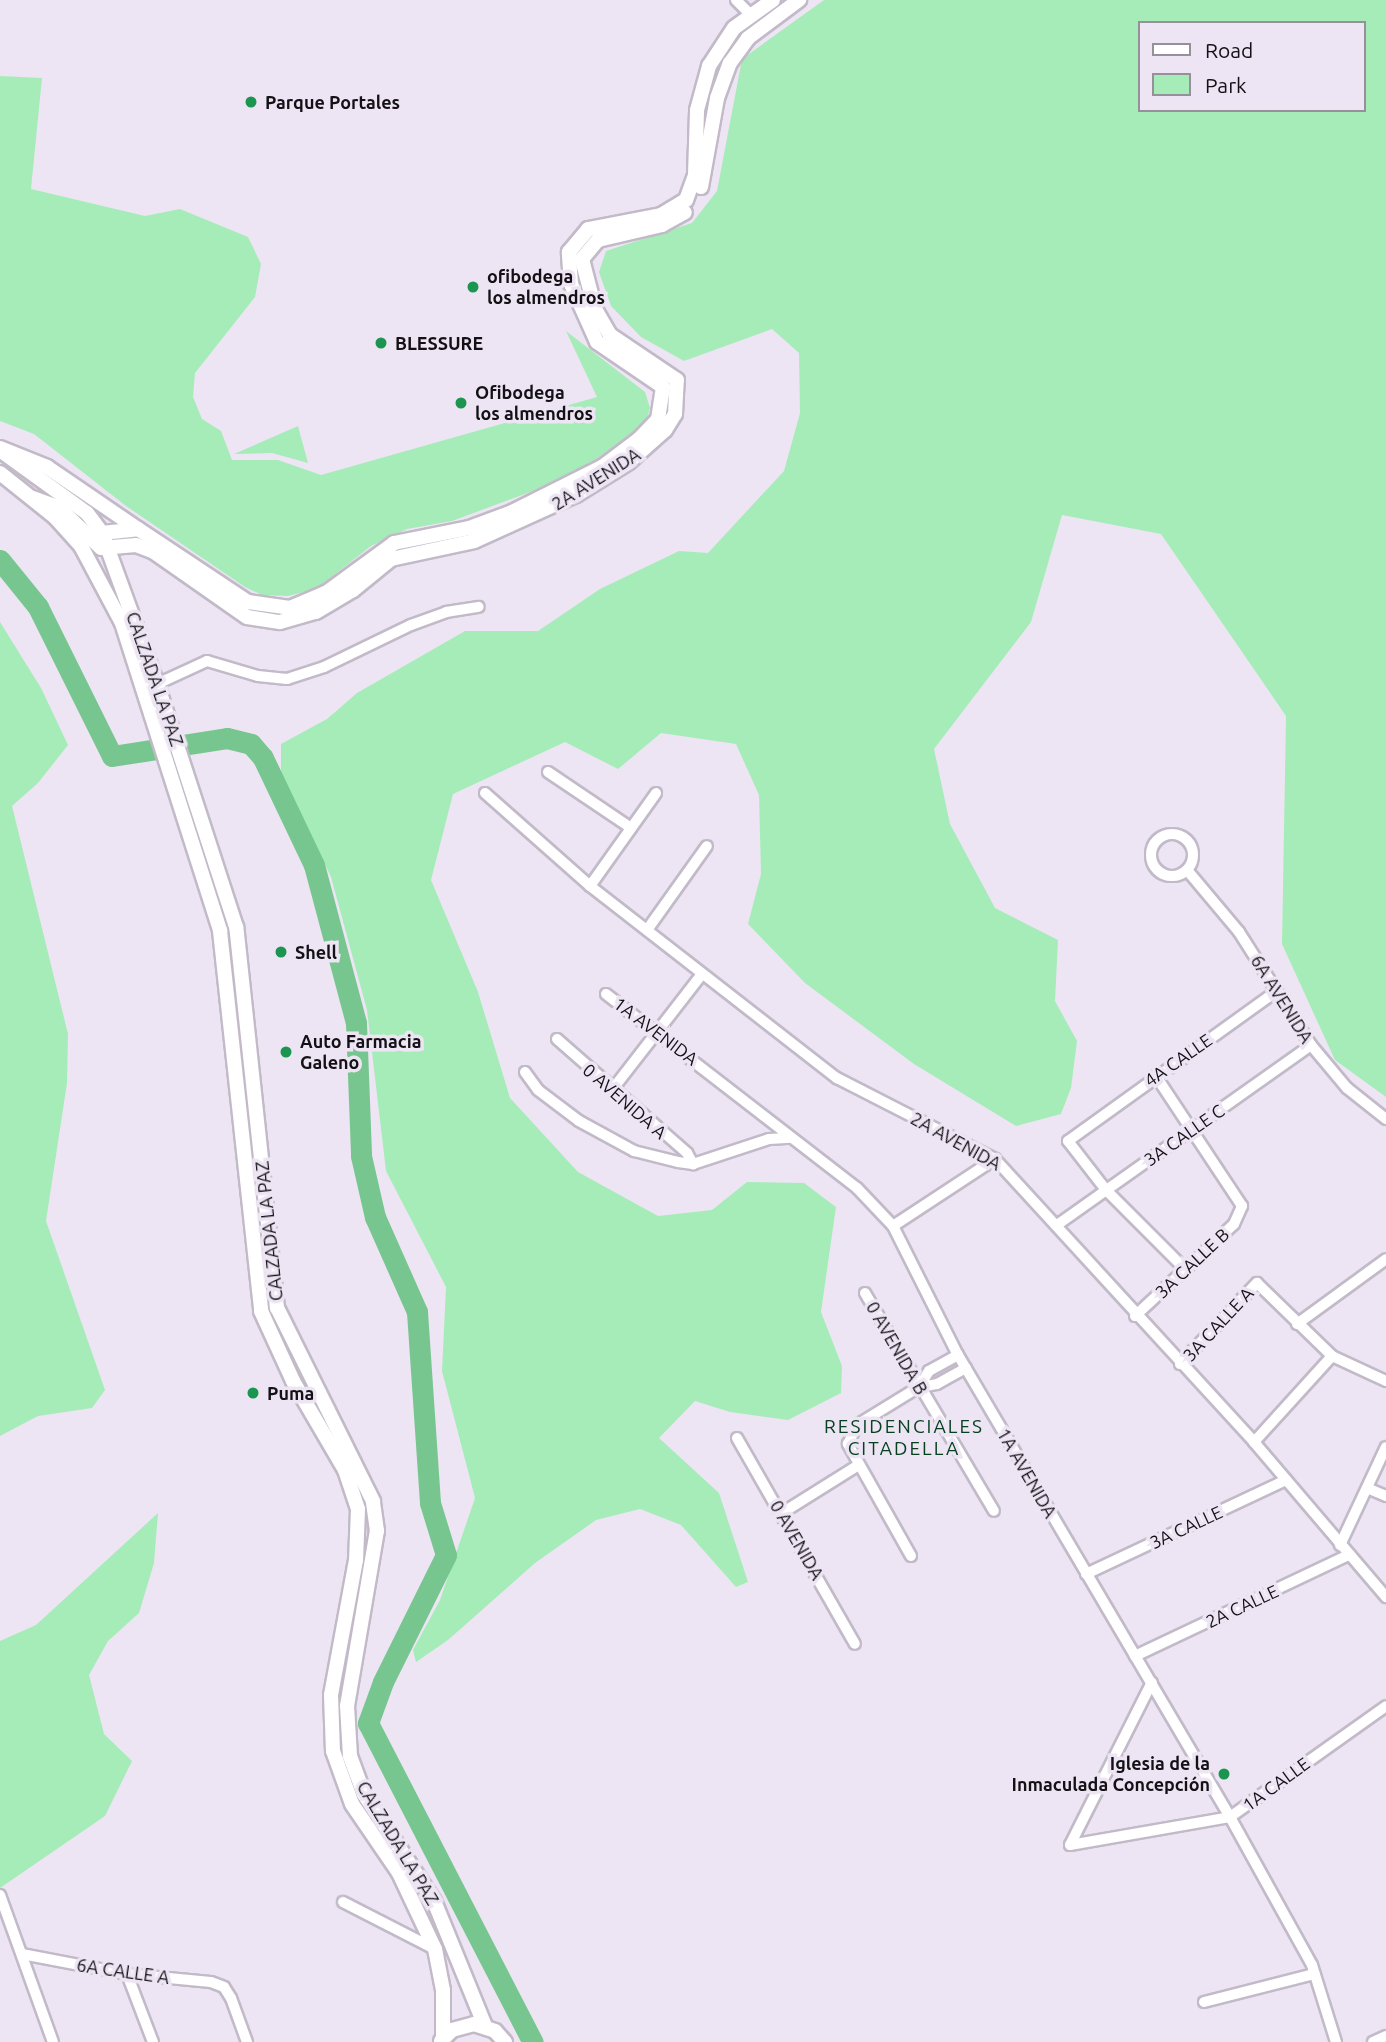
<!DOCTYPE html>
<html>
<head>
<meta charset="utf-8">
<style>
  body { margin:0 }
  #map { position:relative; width:1386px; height:2042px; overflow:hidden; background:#ede5f3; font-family:Ubuntu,sans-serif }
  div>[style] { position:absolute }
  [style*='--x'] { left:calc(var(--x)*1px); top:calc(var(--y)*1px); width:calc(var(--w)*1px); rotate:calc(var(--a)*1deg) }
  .green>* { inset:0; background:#a6ecb9 }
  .river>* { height:21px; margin:-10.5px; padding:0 10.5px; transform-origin:10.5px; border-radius:10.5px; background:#78c68f }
  .roads { filter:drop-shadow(2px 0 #c2bac8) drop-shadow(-2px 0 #c2bac8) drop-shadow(0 2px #c2bac8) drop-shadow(0 -2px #c2bac8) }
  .minor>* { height:10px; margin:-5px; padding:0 5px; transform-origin:5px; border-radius:5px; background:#fff }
  .minor>.ring { margin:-5px; padding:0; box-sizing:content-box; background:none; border:10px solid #fff; border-radius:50% }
  .secondary>* { height:14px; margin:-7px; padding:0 7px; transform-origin:7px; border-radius:7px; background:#fff }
  .primary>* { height:14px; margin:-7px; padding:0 7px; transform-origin:7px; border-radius:7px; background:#fff }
  .dots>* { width:19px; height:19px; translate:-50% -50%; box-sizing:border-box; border:4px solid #ede5f3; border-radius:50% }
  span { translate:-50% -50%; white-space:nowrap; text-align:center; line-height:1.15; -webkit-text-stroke:7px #ede5f3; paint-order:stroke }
  .poi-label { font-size:18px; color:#131116; font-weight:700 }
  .left { translate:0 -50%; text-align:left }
  .right { translate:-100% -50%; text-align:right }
  .street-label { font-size:18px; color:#131116 }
  .neighbourhood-label { font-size:19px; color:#06401f; letter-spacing:2px }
  .legend { position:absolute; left:1138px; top:21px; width:228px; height:91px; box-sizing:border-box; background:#ede5f3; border:2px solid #96909b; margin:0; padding:9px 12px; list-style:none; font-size:21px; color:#131116 }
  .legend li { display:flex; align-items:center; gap:14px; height:35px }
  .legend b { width:35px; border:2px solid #96909b }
</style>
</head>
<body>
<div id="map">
  <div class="green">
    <i style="clip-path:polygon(evenodd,824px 0,1386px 0,1386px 1097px,1335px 1060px,1282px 944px,1286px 716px,1161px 534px,1062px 515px,1031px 622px,934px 749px,950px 824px,995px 908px,1058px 940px,1055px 1001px,1077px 1041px,1071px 1088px,1061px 1114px,1016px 1126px,914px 1064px,805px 983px,748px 924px,761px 874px,759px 795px,736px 744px,661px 733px,618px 769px,565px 742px,453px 794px,431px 880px,478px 992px,510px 1098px,578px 1172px,658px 1216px,712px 1210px,747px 1182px,804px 1183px,836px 1207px,821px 1312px,842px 1366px,841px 1393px,788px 1420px,730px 1412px,695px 1401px,659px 1438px,719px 1493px,748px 1582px,736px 1587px,681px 1525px,640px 1509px,596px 1520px,535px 1563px,448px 1640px,416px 1662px,413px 1650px,440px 1600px,475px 1498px,442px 1371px,446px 1287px,386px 1171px,367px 1010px,331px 877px,281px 773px,281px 744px,327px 719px,357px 693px,465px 631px,538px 631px,600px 589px,679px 551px,708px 553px,784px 471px,800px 413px,799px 353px,772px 329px,684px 361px,641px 337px,611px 306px,599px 272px,606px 251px,692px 223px,717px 191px,742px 59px,824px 0,1139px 23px,1363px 23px,1363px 110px,1139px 110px,1139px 23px)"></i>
    <i style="clip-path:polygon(0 76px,42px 78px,31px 189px,145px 216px,180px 209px,248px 237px,261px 264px,255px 297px,195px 373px,193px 397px,202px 419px,221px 431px,232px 460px,278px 460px,321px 475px,597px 397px,566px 331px,645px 392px,650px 408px,646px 423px,573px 476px,452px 521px,407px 529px,371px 546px,316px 589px,288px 596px,262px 595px,245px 587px,126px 506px,34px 434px,0 421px)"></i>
    <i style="clip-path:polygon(298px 426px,308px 463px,272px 453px,234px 454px)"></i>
    <i style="clip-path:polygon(0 622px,41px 688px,68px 745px,38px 783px,12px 806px,68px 1034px,67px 1083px,46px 1221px,105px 1390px,92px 1408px,38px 1416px,0 1436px)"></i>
    <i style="clip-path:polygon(158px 1513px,154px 1563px,139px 1613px,108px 1641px,89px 1675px,104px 1734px,132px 1761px,105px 1816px,0 1888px,0 1641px,36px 1625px)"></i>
  </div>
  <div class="river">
    <i style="--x:0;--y:560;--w:60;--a:51"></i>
    <i style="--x:38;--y:607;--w:166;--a:63.6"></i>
    <i style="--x:112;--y:756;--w:116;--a:-8.9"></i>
    <i style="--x:227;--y:738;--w:25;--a:14"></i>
    <i style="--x:251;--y:744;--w:18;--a:49"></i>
    <i style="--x:263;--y:758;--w:119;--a:64.5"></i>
    <i style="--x:314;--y:865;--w:163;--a:75.1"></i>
    <i style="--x:356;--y:1023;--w:133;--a:87.8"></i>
    <i style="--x:361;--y:1156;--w:63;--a:77.1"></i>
    <i style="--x:375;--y:1217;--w:104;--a:66.1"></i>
    <i style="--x:417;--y:1312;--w:191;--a:86.1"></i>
    <i style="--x:430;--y:1503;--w:54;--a:72.9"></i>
    <i style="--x:446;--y:1555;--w:142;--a:116.4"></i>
    <i style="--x:383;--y:1682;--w:44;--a:110.1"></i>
    <i style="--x:368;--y:1723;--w:359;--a:62.7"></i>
  </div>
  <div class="roads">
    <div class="minor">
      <i style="--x:736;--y:0;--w:21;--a:45"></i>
      <i style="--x:157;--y:684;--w:55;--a:-24.7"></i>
      <i style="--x:207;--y:661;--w:53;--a:16.4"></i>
      <i style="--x:258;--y:676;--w:29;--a:6"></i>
      <i style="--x:287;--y:679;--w:39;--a:-18"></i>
      <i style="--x:324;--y:667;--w:97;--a:-25.8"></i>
      <i style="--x:411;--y:625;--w:37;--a:-20"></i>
      <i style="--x:446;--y:612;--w:33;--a:-9"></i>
      <i style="--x:548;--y:772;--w:100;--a:34"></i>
      <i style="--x:485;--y:793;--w:140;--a:41.5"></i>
      <i style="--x:590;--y:886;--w:313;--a:37.9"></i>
      <i style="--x:837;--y:1078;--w:178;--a:27.1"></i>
      <i style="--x:995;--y:1159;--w:384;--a:47.5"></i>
      <i style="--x:1254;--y:1442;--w:204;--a:49.6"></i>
      <i class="ring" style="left:1151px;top:834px;width:32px;height:32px"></i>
      <i style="--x:1187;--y:870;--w:81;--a:50"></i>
      <i style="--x:1239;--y:932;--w:134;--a:57.5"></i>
      <i style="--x:1311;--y:1045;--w:56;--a:50.1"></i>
      <i style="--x:1347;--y:1088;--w:50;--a:38.5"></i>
      <i style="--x:590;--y:886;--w:114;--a:-54.6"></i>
      <i style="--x:647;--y:930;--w:103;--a:-54.5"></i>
      <i style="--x:606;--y:994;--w:317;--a:37.7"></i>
      <i style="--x:857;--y:1188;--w:52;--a:46.5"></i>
      <i style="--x:893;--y:1226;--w:144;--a:63.3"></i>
      <i style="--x:958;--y:1355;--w:536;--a:59.51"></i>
      <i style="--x:1230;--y:1817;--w:169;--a:61"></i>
      <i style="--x:1312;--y:1965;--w:81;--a:72.7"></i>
      <i style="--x:557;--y:1039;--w:173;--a:41.2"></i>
      <i style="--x:687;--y:1153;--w:13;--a:61"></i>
      <i style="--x:525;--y:1072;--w:22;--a:54"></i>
      <i style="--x:538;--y:1090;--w:51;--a:37.1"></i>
      <i style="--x:579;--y:1121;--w:63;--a:28.6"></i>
      <i style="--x:634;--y:1151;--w:45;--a:14"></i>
      <i style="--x:678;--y:1162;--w:15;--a:8"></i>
      <i style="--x:693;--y:1164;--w:80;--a:-18.2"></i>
      <i style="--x:769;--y:1139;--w:22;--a:-3"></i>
      <i style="--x:612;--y:1090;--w:147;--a:-52.2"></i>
      <i style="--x:1057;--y:1225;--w:311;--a:-35.3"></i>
      <i style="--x:893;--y:1226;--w:122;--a:-33.3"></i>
      <i style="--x:1185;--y:1269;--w:112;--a:-135"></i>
      <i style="--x:1106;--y:1190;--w:62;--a:-127.8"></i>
      <i style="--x:1068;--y:1141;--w:257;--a:-35.7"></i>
      <i style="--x:865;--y:1293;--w:253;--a:59.4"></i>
      <i style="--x:1135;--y:1316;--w:135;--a:-42.9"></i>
      <i style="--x:1234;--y:1224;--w:20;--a:-66"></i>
      <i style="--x:1242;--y:1206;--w:156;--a:-123.5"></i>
      <i style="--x:1297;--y:1324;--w:110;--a:-36.1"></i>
      <i style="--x:1180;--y:1364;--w:112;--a:-46.5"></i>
      <i style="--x:1257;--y:1283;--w:105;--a:44.2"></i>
      <i style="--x:1332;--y:1356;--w:60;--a:24.8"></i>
      <i style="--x:919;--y:1387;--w:18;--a:-9"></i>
      <i style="--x:937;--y:1384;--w:33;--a:-29"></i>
      <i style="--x:737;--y:1438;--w:237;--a:60.2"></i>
      <i style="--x:1254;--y:1442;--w:116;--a:-47.8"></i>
      <i style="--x:1367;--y:1488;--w:21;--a:23"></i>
      <i style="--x:782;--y:1513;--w:89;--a:-32.1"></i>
      <i style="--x:1340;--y:1545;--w:108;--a:-64.9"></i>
      <i style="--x:911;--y:1556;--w:129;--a:-119.4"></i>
      <i style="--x:848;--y:1444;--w:21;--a:-65"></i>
      <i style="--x:857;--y:1425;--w:73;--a:-31.5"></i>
      <i style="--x:919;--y:1387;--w:19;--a:-58"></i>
      <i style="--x:929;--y:1371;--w:33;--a:-29"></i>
      <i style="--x:1086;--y:1574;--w:221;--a:-25.2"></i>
      <i style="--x:1135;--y:1656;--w:237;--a:-25.3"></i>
      <i style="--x:1070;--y:1845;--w:162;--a:-9.9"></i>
      <i style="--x:1230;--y:1817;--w:191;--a:-35.4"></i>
      <i style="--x:1070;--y:1845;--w:182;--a:-63.3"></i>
      <i style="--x:0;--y:1895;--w:156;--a:70.2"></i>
      <i style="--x:343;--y:1902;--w:103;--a:27.1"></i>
      <i style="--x:22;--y:1954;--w:107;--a:10.8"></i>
      <i style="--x:127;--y:1974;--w:84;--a:5.4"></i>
      <i style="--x:211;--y:1982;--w:14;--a:21"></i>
      <i style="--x:224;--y:1987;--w:13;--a:58"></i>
      <i style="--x:231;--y:1998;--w:47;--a:70"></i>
      <i style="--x:127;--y:1974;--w:73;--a:69.1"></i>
      <i style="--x:1204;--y:2002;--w:114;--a:-14.3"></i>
      <i style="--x:1373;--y:2042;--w:14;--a:-25"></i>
    </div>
    <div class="secondary">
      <i style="--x:4;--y:453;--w:102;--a:35.9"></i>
      <i style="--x:87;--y:513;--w:25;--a:53"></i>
      <i style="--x:0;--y:473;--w:70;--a:38.7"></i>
    </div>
    <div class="primary">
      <i style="--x:701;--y:187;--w:90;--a:-79.8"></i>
      <i style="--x:717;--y:98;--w:37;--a:-70"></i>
      <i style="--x:730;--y:63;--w:31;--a:-54"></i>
      <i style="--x:748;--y:38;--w:64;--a:-36.7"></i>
      <i style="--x:0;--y:448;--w:51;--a:22"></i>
      <i style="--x:47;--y:467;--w:110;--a:34.3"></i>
      <i style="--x:33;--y:498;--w:27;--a:20"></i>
      <i style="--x:58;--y:507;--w:59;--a:43.6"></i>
      <i style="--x:101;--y:548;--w:35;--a:-5"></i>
      <i style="--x:136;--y:545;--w:19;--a:21"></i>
      <i style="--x:154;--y:552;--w:113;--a:35"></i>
      <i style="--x:247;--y:617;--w:33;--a:9"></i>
      <i style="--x:280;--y:622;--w:37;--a:-16"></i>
      <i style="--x:316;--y:612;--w:43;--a:-30.7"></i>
      <i style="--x:353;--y:590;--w:49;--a:-39.2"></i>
      <i style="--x:391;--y:559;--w:85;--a:-12.2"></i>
      <i style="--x:474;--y:541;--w:112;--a:-24.3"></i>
      <i style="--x:576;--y:495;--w:62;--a:-31.9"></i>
      <i style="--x:629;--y:462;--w:48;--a:-41.6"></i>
      <i style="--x:665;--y:430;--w:19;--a:-58"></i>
      <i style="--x:675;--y:414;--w:34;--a:-87"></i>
      <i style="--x:677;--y:380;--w:81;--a:-146.1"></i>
      <i style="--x:610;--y:335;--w:30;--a:-120"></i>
      <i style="--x:595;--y:309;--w:52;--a:-104.6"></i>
      <i style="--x:582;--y:259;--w:25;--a:-50"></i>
      <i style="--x:598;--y:240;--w:66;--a:-13.2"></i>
      <i style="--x:662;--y:225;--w:26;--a:-29"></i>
      <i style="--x:55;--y:517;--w:39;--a:48"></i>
      <i style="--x:81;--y:546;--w:87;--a:62"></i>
      <i style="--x:122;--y:623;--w:323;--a:72.3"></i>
      <i style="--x:220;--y:931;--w:382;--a:83.8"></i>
      <i style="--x:261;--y:1311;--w:77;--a:65.4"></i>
      <i style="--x:293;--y:1381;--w:103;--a:59.7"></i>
      <i style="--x:345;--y:1470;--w:41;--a:71.6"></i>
      <i style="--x:358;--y:1509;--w:51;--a:92.2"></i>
      <i style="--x:356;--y:1560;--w:137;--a:100.5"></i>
      <i style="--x:331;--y:1695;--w:56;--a:88"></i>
      <i style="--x:333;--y:1751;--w:56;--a:70.3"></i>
      <i style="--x:352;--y:1804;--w:83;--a:55.7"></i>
      <i style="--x:399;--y:1873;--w:84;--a:64.7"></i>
      <i style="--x:435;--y:1949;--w:42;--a:79"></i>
      <i style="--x:443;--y:1990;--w:48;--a:90"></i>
      <i style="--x:485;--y:2026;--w:135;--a:-112.2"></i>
      <i style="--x:434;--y:1901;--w:128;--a:-123.2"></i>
      <i style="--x:364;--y:1794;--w:40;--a:-110.2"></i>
      <i style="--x:350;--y:1756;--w:50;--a:-93.4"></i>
      <i style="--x:347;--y:1706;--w:178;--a:-80.3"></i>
      <i style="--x:377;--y:1531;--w:30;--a:-98"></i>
      <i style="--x:373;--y:1501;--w:216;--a:-116.4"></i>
      <i style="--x:277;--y:1308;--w:383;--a:-96.1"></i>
      <i style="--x:236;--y:927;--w:256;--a:-108"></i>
      <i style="--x:157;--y:684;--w:161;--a:-110"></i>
      <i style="--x:102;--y:533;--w:36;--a:-6"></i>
      <i style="--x:138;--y:529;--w:132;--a:33.6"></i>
      <i style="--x:248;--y:602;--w:42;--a:8.1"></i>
      <i style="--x:290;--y:608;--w:39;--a:-23"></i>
      <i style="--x:326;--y:593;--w:84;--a:-36.3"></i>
      <i style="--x:394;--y:543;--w:76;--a:-11.3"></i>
      <i style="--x:469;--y:528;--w:46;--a:-20.4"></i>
      <i style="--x:512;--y:512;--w:101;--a:-26.6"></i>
      <i style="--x:602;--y:467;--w:46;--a:-37.1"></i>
      <i style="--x:639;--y:439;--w:28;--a:-46"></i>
      <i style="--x:658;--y:419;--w:32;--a:-81"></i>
      <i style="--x:663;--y:387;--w:80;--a:-145.7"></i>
      <i style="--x:597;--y:342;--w:64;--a:-114.1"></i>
      <i style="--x:571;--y:284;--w:32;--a:-94"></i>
      <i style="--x:569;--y:252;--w:30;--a:-50"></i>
      <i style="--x:588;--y:229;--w:74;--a:-10.9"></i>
      <i style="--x:661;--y:215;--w:29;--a:-31"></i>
      <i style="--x:686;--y:200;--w:27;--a:-70"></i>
      <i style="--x:695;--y:175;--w:65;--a:-88.2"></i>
      <i style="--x:697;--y:110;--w:46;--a:-74.7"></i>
      <i style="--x:709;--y:66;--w:45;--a:-56.7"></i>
      <i style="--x:734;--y:28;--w:48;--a:-35.7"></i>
      <i style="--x:441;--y:2041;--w:16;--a:-45"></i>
      <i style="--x:452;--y:2030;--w:23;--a:-15"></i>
      <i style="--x:474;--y:2024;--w:22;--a:18"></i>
      <i style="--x:495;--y:2031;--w:15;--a:48"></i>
    </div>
  </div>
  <div class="dots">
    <i style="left:251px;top:102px;background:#1c9551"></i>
    <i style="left:473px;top:287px;background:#1c9551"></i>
    <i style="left:381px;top:343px;background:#1c9551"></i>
    <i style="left:461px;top:403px;background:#1c9551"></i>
    <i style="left:281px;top:952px;background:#1c9551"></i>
    <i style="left:286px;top:1052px;background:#1c9551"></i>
    <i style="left:253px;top:1393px;background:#1c9551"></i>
    <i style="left:1224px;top:1774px;background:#1c9551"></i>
  </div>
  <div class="poi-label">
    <span class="left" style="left:265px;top:102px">Parque Portales</span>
    <span class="left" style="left:487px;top:287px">ofibodega<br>los almendros</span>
    <span class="left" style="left:395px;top:343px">BLESSURE</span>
    <span class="left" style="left:475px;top:403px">Ofibodega<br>los almendros</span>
    <span class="left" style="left:295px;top:952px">Shell</span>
    <span class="left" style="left:300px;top:1052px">Auto Farmacia<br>Galeno</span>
    <span class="left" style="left:267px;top:1393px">Puma</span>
    <span class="right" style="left:1210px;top:1774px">Iglesia de la<br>Inmaculada Concepción</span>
  </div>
  <div class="street-label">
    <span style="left:596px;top:479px;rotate:-32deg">2A AVENIDA</span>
    <span style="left:155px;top:679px;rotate:71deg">CALZADA LA PAZ</span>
    <span style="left:1282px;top:999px;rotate:58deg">6A AVENIDA</span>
    <span style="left:656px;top:1031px;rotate:37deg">1A AVENIDA</span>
    <span style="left:1178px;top:1060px;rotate:-35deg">4A CALLE</span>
    <span style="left:625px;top:1101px;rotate:41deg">0 AVENIDA A</span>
    <span style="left:1184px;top:1135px;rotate:-35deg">3A CALLE C</span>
    <span style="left:956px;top:1141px;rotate:29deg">2A AVENIDA</span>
    <span style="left:269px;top:1231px;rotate:-96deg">CALZADA LA PAZ</span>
    <span style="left:1192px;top:1263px;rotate:-43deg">3A CALLE B</span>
    <span style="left:1218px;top:1324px;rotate:-47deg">3A CALLE A</span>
    <span style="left:897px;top:1348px;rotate:60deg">0 AVENIDA B</span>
    <span style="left:1027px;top:1473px;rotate:60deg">1A AVENIDA</span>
    <span style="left:1186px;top:1527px;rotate:-25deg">3A CALLE</span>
    <span style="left:797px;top:1540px;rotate:60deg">0 AVENIDA</span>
    <span style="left:1242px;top:1606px;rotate:-25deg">2A CALLE</span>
    <span style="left:1276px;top:1784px;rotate:-36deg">1A CALLE</span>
    <span style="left:398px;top:1843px;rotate:59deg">CALZADA LA PAZ</span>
    <span style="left:123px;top:1971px;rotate:8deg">6A CALLE A</span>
  </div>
  <div class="neighbourhood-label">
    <span style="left:904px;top:1438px">RESIDENCIALES<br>CITADELLA</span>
  </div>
  <ul class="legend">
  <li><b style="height:9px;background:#fff"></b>Road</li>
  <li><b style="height:19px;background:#a6ecb9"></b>Park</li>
  </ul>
</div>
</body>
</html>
